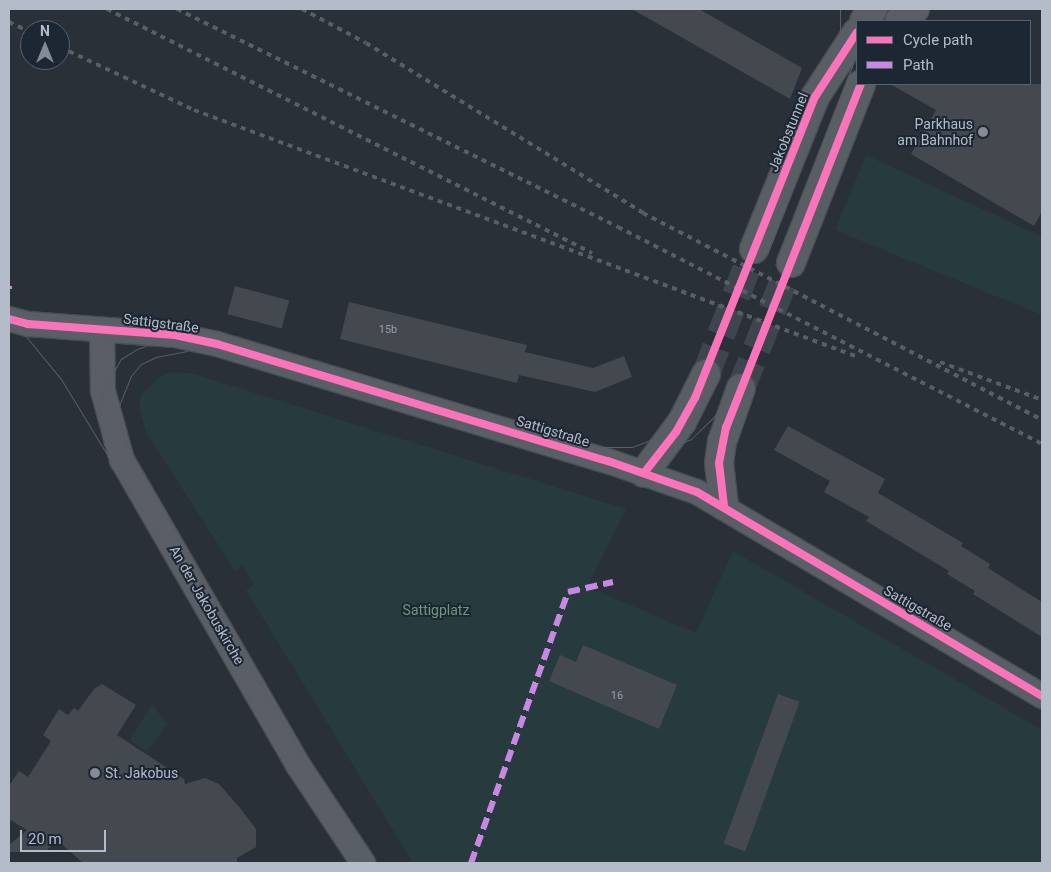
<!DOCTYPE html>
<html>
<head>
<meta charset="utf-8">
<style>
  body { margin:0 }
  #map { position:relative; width:1051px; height:872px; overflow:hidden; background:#2a3038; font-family:Roboto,sans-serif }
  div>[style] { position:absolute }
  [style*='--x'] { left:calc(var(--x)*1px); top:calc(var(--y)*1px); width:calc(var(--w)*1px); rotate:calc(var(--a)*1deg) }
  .green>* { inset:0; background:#273a3e }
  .building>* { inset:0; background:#444950; transform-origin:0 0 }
  .secondary-tunnel>* { height:28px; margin-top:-14px; transform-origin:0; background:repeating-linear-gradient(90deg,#3f454e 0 28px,transparent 0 42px) }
  .roads { filter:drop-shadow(1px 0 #484c53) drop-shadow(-1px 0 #484c53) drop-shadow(0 1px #484c53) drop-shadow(0 -1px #484c53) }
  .street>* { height:24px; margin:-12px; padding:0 12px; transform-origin:12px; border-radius:12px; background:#5a5e66 }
  .secondary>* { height:28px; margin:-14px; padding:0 14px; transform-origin:14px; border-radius:14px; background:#595d64 }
  .tram>* { height:1px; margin:-0.5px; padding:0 0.5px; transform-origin:0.5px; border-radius:0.5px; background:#595d64 }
  .rail>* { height:4px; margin-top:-2px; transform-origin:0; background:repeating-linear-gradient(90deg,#595d64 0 5px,transparent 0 10px) }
  .quiet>* { height:6px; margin-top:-3px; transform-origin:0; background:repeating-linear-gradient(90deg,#c787e3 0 12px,transparent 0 18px) }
  .cycleway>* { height:8px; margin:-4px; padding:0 4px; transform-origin:4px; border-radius:4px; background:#fb73b8 }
  .dots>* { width:14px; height:14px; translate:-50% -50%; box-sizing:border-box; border:2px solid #1d2633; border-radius:50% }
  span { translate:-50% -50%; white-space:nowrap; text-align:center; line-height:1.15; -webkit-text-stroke:4px #1d2633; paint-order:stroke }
  .number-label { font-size:11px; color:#989fab }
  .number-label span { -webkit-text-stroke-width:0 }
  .poi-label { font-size:14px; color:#b4bcc9 }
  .right { translate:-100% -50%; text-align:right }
  .left { translate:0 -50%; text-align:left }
  .street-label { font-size:14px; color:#b4bcc9 }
  .park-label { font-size:14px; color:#6b9a76 }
  .frame { position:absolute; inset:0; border:10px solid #b4bcc9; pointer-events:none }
  .legend { position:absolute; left:856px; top:20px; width:175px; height:65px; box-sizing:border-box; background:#1d2633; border:1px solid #59626f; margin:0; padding:6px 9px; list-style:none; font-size:15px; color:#b4bcc9 }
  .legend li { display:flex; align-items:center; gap:10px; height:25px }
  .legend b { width:25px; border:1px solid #59626f }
  .north { position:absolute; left:20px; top:20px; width:50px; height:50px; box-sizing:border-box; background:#1d2633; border:1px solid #59626f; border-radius:50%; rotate:0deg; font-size:14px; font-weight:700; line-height:20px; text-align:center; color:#b4bcc9 }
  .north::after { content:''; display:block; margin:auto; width:18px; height:22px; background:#848b96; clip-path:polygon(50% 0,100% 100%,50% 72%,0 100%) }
  .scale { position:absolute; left:20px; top:830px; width:86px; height:22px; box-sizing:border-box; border:2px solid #b4bcc9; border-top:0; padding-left:6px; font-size:15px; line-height:18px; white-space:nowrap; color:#b4bcc9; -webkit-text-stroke:4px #1d2633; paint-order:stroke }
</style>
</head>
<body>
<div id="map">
  <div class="green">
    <i style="clip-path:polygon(866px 155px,1042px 237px,1042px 315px,835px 230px)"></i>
    <i style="clip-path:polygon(172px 372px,191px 373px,626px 509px,587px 587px,696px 633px,733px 551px,1042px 730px,1042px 863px,413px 863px,246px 590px,254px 585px,243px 566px,235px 571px,146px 432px,139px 405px,141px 395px,160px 377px)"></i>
    <i style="clip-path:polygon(152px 704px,167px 724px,147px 752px,130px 740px)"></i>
  </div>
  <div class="building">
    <i style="clip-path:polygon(632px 9px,699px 9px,802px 68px,790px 99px)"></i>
    <i style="clip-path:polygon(890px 84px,1042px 84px,1042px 212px,1034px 226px,911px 154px,936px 110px)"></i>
    <i style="left:235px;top:286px;width:56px;height:29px;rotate:15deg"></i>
    <i style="clip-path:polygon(349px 302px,527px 345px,525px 352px,593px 368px,624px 356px,632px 377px,595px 392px,519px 375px,517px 383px,340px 339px)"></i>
    <i style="clip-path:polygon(788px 426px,885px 479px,878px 493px,963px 543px,961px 546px,990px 564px,988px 568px,1042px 602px,1042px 637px,973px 594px,975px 591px,947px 574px,949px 571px,866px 521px,869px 517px,824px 492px,830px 481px,774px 450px)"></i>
    <i style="clip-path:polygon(583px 645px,677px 685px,659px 729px,549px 681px,560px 655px,576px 662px)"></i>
    <i style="clip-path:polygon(102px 684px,136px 705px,117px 735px,184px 779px,185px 784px,205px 778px,219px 784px,240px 808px,256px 829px,256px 847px,237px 858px,237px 863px,83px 863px,57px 840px,45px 852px,9px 852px,9px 845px,27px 830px,9px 819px,9px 786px,19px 771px,28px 777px,51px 741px,43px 735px,59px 709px,68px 715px,74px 708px,78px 711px,94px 689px)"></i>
    <i style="left:778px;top:694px;width:23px;height:159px;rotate:20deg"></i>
  </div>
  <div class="secondary-tunnel">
    <i style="--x:706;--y:374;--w:134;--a:-69"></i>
    <i style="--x:741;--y:388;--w:135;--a:-68.2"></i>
  </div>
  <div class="roads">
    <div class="street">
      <i style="--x:9;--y:319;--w:20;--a:15"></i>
      <i style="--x:28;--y:324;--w:147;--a:4.3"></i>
      <i style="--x:175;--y:335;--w:43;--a:12.1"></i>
      <i style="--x:217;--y:344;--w:408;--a:16.7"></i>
      <i style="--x:608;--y:461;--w:94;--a:19.2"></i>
      <i style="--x:697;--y:492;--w:401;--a:30.6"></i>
      <i style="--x:102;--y:330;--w:61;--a:89.1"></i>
      <i style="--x:103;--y:391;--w:72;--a:74.6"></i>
      <i style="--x:122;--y:460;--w:352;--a:60"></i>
      <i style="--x:298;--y:765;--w:118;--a:56.4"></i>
    </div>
    <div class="secondary">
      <i style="--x:864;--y:21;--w:15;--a:-53"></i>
      <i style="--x:899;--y:21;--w:20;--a:-37"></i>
      <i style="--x:754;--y:249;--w:164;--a:-68.1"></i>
      <i style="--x:815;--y:97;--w:77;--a:-57.1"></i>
      <i style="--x:791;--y:263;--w:192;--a:-68.6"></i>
      <i style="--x:644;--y:473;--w:64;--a:-53.3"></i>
      <i style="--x:682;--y:422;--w:54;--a:-63.4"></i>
      <i style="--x:724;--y:506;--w:43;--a:-96.6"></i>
      <i style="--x:719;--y:463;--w:21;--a:-82"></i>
      <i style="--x:722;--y:442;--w:57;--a:-70.6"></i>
    </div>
  </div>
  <div class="tram">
    <i style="--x:767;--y:254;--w:189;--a:-68.9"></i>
    <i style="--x:835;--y:78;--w:33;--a:-81"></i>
    <i style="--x:840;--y:45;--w:36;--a:-90"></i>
    <i style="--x:778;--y:259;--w:207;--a:-69"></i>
    <i style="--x:852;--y:66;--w:57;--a:-86"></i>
    <i style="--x:9;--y:307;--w:31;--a:17"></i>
    <i style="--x:39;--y:316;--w:131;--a:3.5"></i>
    <i style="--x:170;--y:324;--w:49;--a:10.6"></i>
    <i style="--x:218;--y:333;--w:395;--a:16.8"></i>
    <i style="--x:596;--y:447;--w:36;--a:0"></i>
    <i style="--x:632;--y:447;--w:53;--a:-20.8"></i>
    <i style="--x:682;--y:428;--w:18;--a:-38"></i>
    <i style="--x:696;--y:417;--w:43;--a:-61.1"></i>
    <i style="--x:9;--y:327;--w:17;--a:25"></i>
    <i style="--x:24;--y:334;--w:58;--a:50.6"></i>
    <i style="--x:61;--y:379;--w:190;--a:58.6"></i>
    <i style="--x:160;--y:541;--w:225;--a:60.5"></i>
    <i style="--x:271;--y:737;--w:151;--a:56.3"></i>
    <i style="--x:24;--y:334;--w:150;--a:4.2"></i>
    <i style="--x:174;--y:345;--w:38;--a:9"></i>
    <i style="--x:212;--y:351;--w:367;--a:16.3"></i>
    <i style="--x:564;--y:454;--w:45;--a:9"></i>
    <i style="--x:608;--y:461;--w:37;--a:-5"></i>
    <i style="--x:645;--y:458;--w:50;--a:-22.4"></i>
    <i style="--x:691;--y:439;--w:35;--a:-44"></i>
    <i style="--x:716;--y:415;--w:34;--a:-66"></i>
    <i style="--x:187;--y:351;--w:32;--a:169"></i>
    <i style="--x:156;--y:357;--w:17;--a:155"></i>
    <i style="--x:141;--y:364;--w:16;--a:130"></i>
    <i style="--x:131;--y:376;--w:32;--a:112"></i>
    <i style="--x:119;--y:406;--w:18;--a:87"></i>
    <i style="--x:120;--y:424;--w:23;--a:72"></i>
    <i style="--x:127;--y:446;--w:389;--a:60.6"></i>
    <i style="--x:318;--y:785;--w:93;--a:56.8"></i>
    <i style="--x:104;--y:445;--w:26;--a:-99"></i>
    <i style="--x:100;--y:419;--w:28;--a:-84"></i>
    <i style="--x:103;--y:391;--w:37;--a:-61"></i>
    <i style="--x:121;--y:359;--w:19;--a:-32"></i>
    <i style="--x:137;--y:349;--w:40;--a:-20.2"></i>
    <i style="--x:175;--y:335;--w:24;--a:-2"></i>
  </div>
  <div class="rail">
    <i style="--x:107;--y:9;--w:543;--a:26.71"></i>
    <i style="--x:177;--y:9;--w:492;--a:26.3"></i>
    <i style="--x:618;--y:227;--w:476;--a:27.1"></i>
    <i style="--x:302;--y:9;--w:72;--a:28"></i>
    <i style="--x:366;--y:43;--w:325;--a:31.5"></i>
    <i style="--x:643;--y:213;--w:449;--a:27.4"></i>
    <i style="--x:9;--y:22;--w:23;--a:25"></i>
    <i style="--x:60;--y:47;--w:148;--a:25.2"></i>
    <i style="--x:194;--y:110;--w:708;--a:20.4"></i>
    <i style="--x:940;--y:362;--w:109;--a:20.4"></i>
  </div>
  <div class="quiet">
    <i style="--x:9;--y:286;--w:3;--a:90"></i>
    <i style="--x:471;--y:863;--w:288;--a:-70.3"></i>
    <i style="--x:568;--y:592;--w:46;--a:-12.5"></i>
  </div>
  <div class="cycleway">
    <i style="--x:9;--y:319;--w:20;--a:15"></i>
    <i style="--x:28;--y:324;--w:147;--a:4.3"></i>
    <i style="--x:175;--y:335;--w:43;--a:12.1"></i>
    <i style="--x:217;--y:344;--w:408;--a:16.7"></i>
    <i style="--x:608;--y:461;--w:94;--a:19.2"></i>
    <i style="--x:697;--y:492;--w:401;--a:30.6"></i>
    <i style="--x:644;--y:473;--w:52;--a:-52"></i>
    <i style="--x:676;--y:432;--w:39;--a:-61"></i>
    <i style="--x:695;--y:398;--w:324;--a:-68.3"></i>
    <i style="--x:815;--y:97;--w:77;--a:-57.1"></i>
    <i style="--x:724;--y:506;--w:43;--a:-96.6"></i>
    <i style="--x:719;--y:463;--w:36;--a:-79"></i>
    <i style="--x:726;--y:428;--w:370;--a:-68.6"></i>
  </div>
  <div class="dots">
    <i style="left:983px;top:132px;background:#848b96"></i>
    <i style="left:95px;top:773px;background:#848b96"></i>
  </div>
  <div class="number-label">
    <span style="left:388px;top:330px">15b</span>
    <span style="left:617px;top:696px">16</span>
  </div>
  <div class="poi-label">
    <span class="right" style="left:973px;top:132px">Parkhaus<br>am Bahnhof</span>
    <span class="left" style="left:105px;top:773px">St. Jakobus</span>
  </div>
  <div class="street-label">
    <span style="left:788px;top:132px;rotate:-68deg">Jakobstunnel</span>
    <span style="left:161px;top:323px;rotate:7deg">Sattigstraße</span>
    <span style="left:553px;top:431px;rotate:17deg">Sattigstraße</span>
    <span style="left:207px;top:605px;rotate:60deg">An der Jakobuskirche</span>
    <span style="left:918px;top:608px;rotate:30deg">Sattigstraße</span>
  </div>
  <div class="park-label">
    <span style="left:436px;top:610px">Sattigplatz</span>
  </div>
  <div class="frame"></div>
  <ul class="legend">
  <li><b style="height:6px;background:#fb73b8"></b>Cycle path</li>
  <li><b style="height:6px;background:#c787e3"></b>Path</li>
  </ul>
  <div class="north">N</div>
  <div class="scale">20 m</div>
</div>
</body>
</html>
